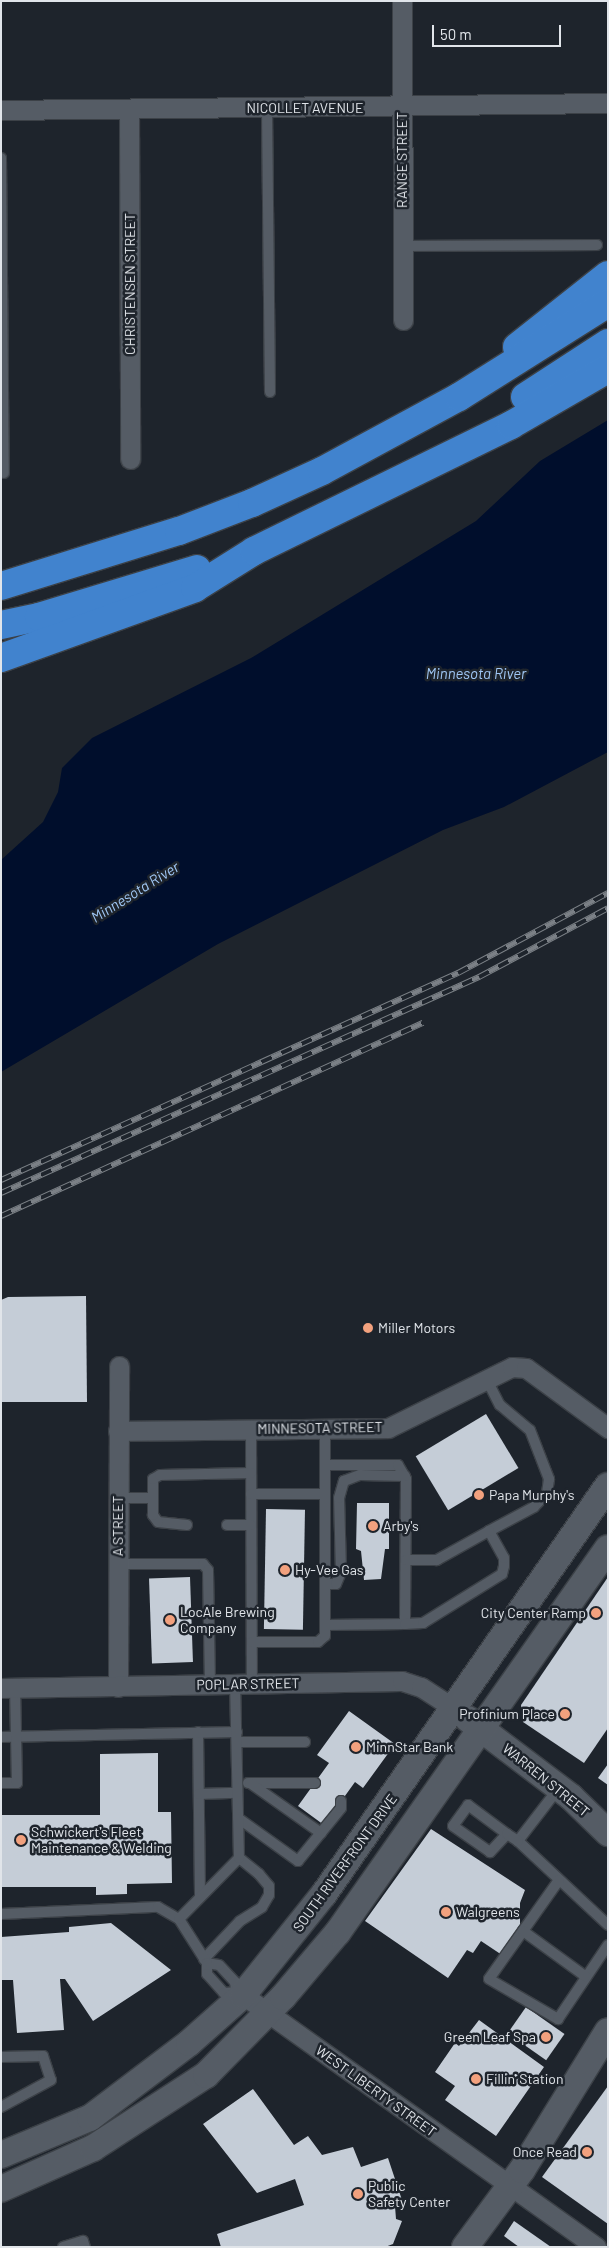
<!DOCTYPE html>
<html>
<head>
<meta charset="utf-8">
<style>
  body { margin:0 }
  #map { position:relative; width:609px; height:2248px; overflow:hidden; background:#1e242c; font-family:Barlow,sans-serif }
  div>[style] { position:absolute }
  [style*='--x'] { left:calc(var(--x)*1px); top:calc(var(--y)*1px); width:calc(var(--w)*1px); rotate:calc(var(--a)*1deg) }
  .water>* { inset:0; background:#000e2c }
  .building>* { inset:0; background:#c5cdd7; transform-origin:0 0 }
  .roads { filter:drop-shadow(1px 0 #3c4147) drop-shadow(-1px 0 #3c4147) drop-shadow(0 1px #3c4147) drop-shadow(0 -1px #3c4147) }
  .lane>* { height:10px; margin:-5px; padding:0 5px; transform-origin:5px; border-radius:5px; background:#555c65 }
  .street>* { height:19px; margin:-9.5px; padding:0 9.5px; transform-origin:9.5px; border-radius:9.5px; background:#555c65 }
  .secondary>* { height:26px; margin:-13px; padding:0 13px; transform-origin:13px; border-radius:13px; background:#555c65 }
  .highway>* { height:28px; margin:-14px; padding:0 14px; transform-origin:14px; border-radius:14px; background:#4183ce }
  .rail>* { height:5.5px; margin-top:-2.75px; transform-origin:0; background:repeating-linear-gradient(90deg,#1e242c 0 11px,#7b8086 0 22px); box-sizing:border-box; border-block:1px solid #7b8086 }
  .dots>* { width:14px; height:14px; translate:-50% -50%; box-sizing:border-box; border:2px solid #1e242c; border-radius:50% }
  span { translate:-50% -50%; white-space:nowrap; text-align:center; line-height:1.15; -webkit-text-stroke:5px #1e242c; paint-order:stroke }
  .street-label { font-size:14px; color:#e1e5ea }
  .poi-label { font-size:14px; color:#e1e5ea }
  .left { translate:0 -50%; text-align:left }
  .right { translate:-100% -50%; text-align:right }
  .water-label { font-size:15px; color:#a0c7f5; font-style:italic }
  .frame { position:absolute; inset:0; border:2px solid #e1e5ea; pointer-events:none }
  .scale { position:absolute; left:432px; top:25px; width:129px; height:22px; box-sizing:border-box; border:2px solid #e1e5ea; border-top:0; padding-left:6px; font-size:15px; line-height:18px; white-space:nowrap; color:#e1e5ea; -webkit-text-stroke:4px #1e242c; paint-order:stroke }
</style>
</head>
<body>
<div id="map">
  <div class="water">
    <i style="clip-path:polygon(608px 420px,608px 752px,504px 807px,443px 830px,218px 944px,1px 1072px,1px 860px,43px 822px,58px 792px,62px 768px,92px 738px,251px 658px,476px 521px,540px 461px)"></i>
  </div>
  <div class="building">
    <i style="clip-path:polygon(86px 1296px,87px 1402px,1px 1402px,1px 1300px,8px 1297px)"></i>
    <i style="left:486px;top:1414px;width:63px;height:82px;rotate:59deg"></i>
    <i style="clip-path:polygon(357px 1503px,389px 1503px,389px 1549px,385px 1549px,381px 1579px,364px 1580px,361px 1551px,356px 1549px)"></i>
    <i style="left:266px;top:1509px;width:39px;height:120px;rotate:1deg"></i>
    <i style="left:190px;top:1577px;width:85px;height:41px;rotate:88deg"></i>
    <i style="clip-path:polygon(608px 1577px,608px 1728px,584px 1763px,523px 1722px,521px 1705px)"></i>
    <i style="clip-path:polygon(349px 1711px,395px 1744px,363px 1788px,355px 1782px,324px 1825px,298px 1806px,329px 1763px,317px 1755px)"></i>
    <i style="clip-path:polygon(158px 1753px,158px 1812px,171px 1812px,172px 1883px,127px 1884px,127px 1894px,96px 1895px,96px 1887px,1px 1887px,1px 1815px,100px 1815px,100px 1754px)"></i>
    <i style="clip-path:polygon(608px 1764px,608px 1785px,598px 1778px)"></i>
    <i style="clip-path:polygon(431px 1829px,525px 1890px,520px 1903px,520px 1930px,502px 1955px,481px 1941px,473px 1953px,467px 1950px,448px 1978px,365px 1921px)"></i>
    <i style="clip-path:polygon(111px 1923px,171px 1970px,93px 2021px,65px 1979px,60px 1979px,64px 2030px,17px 2033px,13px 1980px,1px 1980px,1px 1937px,69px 1932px,69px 1927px)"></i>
    <i style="left:526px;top:2007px;width:47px;height:32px;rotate:35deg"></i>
    <i style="clip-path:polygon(479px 2020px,544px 2067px,496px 2136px,445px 2100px,455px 2086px,435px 2072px,455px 2043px,459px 2046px)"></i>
    <i style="clip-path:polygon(608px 2086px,608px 2224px,542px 2177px)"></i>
    <i style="clip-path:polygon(253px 2089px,294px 2145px,308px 2136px,322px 2155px,353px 2147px,361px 2167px,388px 2158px,403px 2203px,395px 2206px,396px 2219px,402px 2221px,393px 2244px,385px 2247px,221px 2247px,217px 2234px,304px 2205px,295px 2179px,257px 2193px,203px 2124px)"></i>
    <i style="clip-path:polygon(514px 2221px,551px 2247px,519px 2247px,504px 2236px)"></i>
  </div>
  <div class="roads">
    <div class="lane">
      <i style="--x:267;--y:108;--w:284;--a:89.4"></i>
      <i style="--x:1;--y:158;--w:315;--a:89.5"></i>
      <i style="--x:402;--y:246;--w:195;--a:-0.3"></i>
      <i style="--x:487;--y:1380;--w:28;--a:63"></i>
      <i style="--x:500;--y:1405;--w:39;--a:40"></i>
      <i style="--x:530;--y:1430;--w:53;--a:68.8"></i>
      <i style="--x:549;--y:1479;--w:14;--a:98"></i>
      <i style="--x:547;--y:1493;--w:19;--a:133"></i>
      <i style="--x:534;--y:1507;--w:51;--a:151.9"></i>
      <i style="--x:251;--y:1429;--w:255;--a:89.8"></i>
      <i style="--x:325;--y:1465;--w:73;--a:0"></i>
      <i style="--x:398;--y:1465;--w:16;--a:60"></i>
      <i style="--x:406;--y:1479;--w:145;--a:90.4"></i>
      <i style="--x:405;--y:1624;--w:80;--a:179.3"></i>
      <i style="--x:251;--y:1494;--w:74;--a:0"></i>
      <i style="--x:118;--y:1498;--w:35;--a:0"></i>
      <i style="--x:187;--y:1525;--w:29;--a:-174"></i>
      <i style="--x:158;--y:1522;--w:9;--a:-126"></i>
      <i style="--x:153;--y:1515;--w:36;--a:-90"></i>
      <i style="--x:153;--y:1479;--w:8;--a:-30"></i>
      <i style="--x:160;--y:1475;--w:91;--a:-1.3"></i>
      <i style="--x:227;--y:1525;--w:24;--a:0"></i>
      <i style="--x:118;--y:1564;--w:85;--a:0"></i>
      <i style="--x:203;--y:1564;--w:8;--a:50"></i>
      <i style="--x:208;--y:1570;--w:115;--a:89"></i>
      <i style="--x:325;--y:1584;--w:11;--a:0"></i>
      <i style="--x:336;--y:1584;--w:13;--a:-67"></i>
      <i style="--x:341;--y:1572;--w:74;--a:-91.5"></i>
      <i style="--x:339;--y:1498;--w:18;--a:-74"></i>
      <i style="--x:344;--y:1481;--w:17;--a:-21"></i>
      <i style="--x:360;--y:1475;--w:45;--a:1.3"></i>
      <i style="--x:405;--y:1624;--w:18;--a:-3"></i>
      <i style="--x:423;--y:1623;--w:93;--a:-31.8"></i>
      <i style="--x:502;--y:1574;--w:8;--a:-76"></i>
      <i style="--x:504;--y:1566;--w:8;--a:-90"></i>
      <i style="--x:504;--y:1558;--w:31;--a:-119"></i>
      <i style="--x:489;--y:1531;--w:60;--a:150.9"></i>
      <i style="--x:437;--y:1560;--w:31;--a:180"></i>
      <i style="--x:252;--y:1642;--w:66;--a:0"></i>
      <i style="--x:318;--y:1642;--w:9;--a:-41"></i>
      <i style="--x:325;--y:1636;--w:208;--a:-90"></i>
      <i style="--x:198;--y:1732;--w:165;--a:89.3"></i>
      <i style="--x:1;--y:1737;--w:236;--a:-1.2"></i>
      <i style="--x:237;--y:1742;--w:68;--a:0"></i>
      <i style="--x:1;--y:1783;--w:16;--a:0"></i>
      <i style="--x:17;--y:1783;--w:95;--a:-91.2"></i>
      <i style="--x:248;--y:1783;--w:67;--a:0"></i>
      <i style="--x:250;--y:1783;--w:87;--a:35.2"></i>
      <i style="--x:558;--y:1789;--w:66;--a:127.6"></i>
      <i style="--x:518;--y:1841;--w:123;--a:43"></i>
      <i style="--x:199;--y:1794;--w:38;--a:-2"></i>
      <i style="--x:238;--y:1818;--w:74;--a:35.6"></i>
      <i style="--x:298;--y:1861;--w:68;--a:-50.9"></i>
      <i style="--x:341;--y:1808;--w:7;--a:-90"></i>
      <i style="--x:507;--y:1834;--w:25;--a:133"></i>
      <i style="--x:490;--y:1852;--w:45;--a:-144.9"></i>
      <i style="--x:453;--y:1826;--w:26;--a:-54"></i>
      <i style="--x:468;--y:1805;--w:49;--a:36.6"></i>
      <i style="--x:507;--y:1834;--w:13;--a:32"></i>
      <i style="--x:559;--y:1880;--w:121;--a:125.3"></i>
      <i style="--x:489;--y:1979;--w:80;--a:30.1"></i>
      <i style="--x:558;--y:2019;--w:89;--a:-56"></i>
      <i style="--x:1;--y:1914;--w:157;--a:-2.6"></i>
      <i style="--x:158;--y:1907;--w:24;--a:30"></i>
      <i style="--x:523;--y:1931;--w:77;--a:36"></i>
      <i style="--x:204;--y:1959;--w:52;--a:-46.5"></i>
      <i style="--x:240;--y:1921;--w:26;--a:-32"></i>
      <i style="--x:262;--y:1907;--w:14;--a:-60"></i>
      <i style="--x:269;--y:1895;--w:9;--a:-90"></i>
      <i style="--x:269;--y:1886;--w:16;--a:-130"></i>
      <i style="--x:259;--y:1874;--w:26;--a:-141"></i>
      <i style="--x:207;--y:1963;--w:52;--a:-122.5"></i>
      <i style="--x:179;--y:1919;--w:86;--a:-45.5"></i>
      <i style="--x:239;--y:1858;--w:174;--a:-91.3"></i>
      <i style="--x:236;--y:1991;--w:9;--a:-96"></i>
      <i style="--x:235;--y:1982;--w:23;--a:-133"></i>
      <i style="--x:219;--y:1965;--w:12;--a:-171"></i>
      <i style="--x:207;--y:1963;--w:11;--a:90"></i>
      <i style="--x:207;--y:1974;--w:25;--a:48"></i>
      <i style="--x:224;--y:1993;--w:14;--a:-4"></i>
      <i style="--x:1;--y:2057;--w:42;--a:-1.4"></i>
      <i style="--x:43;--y:2056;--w:25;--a:72"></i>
      <i style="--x:51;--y:2080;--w:57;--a:151.6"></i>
      <i style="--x:63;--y:2247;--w:21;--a:-17"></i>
      <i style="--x:83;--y:2241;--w:6;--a:72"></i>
    </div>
    <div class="street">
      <i style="--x:402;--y:1;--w:319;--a:89.8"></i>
      <i style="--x:129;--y:109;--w:350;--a:89.8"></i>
      <i style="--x:1;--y:110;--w:607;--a:-0.66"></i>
      <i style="--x:118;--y:1431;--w:270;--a:-0.6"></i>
      <i style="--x:388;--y:1428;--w:138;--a:-26.2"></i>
      <i style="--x:512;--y:1367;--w:14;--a:4"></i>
      <i style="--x:526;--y:1368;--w:102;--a:36.2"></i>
      <i style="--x:118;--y:1687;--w:321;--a:-89.8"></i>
      <i style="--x:1;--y:1688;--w:401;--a:-1"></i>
      <i style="--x:402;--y:1681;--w:20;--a:18"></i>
      <i style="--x:421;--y:1687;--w:40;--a:32.9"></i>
      <i style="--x:243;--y:1995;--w:434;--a:35.5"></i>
    </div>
    <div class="secondary">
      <i style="--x:468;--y:1719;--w:129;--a:37.1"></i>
      <i style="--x:571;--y:1797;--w:52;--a:44.2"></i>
      <i style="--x:1;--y:2155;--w:96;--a:-22.6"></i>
      <i style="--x:90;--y:2118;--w:124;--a:-37.1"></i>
      <i style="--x:189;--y:2043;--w:72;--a:-41.6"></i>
      <i style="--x:243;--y:1995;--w:129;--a:-51.3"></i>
      <i style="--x:324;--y:1894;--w:497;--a:-55.2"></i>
      <i style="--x:1;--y:2189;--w:101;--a:-24"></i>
      <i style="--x:93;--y:2148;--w:135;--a:-32.9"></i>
      <i style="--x:206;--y:2075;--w:110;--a:-45.4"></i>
      <i style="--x:283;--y:1997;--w:85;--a:-49.8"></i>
      <i style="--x:338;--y:1932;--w:469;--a:-54.9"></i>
      <i style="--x:465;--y:2247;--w:96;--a:-53.5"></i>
      <i style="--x:522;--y:2170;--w:163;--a:-58.3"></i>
    </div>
    <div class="highway">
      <i style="--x:517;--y:347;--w:116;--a:-38.4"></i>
      <i style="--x:525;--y:397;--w:99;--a:-33"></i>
      <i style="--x:1;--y:586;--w:186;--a:-17.2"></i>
      <i style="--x:179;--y:531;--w:78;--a:-21"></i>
      <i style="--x:252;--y:503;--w:77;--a:-24.6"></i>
      <i style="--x:322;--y:471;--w:156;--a:-28.4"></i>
      <i style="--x:459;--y:397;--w:176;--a:-32.2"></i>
      <i style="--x:1;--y:625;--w:39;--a:-12"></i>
      <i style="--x:39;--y:617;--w:165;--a:-16.9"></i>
      <i style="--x:1;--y:658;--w:206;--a:-19.8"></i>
      <i style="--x:195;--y:588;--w:70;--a:-32.1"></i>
      <i style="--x:254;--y:551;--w:286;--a:-26.1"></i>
      <i style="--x:511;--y:425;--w:112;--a:-30"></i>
    </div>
  </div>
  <div class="rail">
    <i style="--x:1;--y:1180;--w:502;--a:-24.37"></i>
    <i style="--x:458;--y:973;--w:170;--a:-28.1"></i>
    <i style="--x:1;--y:1193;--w:525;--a:-24.32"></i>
    <i style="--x:479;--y:977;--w:146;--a:-28.1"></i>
    <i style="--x:1;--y:1216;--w:464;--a:-24.6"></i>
  </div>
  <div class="dots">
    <i style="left:368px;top:1328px;background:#f2a17e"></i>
    <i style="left:479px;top:1495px;background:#f2a17e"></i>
    <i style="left:373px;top:1526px;background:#f2a17e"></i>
    <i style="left:285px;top:1570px;background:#f2a17e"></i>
    <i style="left:596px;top:1613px;background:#f2a17e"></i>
    <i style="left:170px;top:1620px;background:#f2a17e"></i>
    <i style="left:565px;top:1714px;background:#f2a17e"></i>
    <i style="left:356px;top:1747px;background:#f2a17e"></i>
    <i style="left:21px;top:1840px;background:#f2a17e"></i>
    <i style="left:446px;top:1912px;background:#f2a17e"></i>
    <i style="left:546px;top:2037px;background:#f2a17e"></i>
    <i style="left:476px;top:2079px;background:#f2a17e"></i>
    <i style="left:587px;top:2152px;background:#f2a17e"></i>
    <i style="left:358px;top:2194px;background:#f2a17e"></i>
  </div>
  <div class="street-label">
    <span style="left:305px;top:108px">NICOLLET AVENUE</span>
    <span style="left:402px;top:160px;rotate:-90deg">RANGE STREET</span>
    <span style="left:130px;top:284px;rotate:-90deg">CHRISTENSEN STREET</span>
    <span style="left:320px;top:1428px;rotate:-1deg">MINNESOTA STREET</span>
    <span style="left:118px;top:1526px;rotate:-90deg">A STREET</span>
    <span style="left:248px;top:1684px;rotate:-1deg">POPLAR STREET</span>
    <span style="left:546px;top:1780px;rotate:39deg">WARREN STREET</span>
    <span style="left:345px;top:1863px;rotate:-54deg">SOUTH RIVERFRONT DRIVE</span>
    <span style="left:376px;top:2091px;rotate:36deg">WEST LIBERTY STREET</span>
  </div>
  <div class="poi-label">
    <span class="left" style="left:378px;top:1328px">Miller Motors</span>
    <span class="left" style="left:489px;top:1495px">Papa Murphy's</span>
    <span class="left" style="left:383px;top:1526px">Arby's</span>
    <span class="left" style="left:295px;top:1570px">Hy-Vee Gas</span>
    <span class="left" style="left:180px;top:1620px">LocAle Brewing<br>Company</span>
    <span class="right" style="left:586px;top:1613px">City Center Ramp</span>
    <span class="right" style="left:555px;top:1714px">Profinium Place</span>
    <span class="left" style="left:366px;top:1747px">MinnStar Bank</span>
    <span class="left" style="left:31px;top:1840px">Schwickert's Fleet<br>Maintenance &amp; Welding</span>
    <span class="left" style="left:456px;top:1912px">Walgreens</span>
    <span class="right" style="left:536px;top:2037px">Green Leaf Spa</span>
    <span class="left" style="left:486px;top:2079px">Fillin' Station</span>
    <span class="right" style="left:577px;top:2152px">Once Read</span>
    <span class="left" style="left:368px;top:2194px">Public<br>Safety Center</span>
  </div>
  <div class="water-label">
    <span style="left:476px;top:674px">Minnesota River</span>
    <span style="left:135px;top:892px;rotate:-32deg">Minnesota River</span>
  </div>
  <div class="frame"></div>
  <div class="scale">50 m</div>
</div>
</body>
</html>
